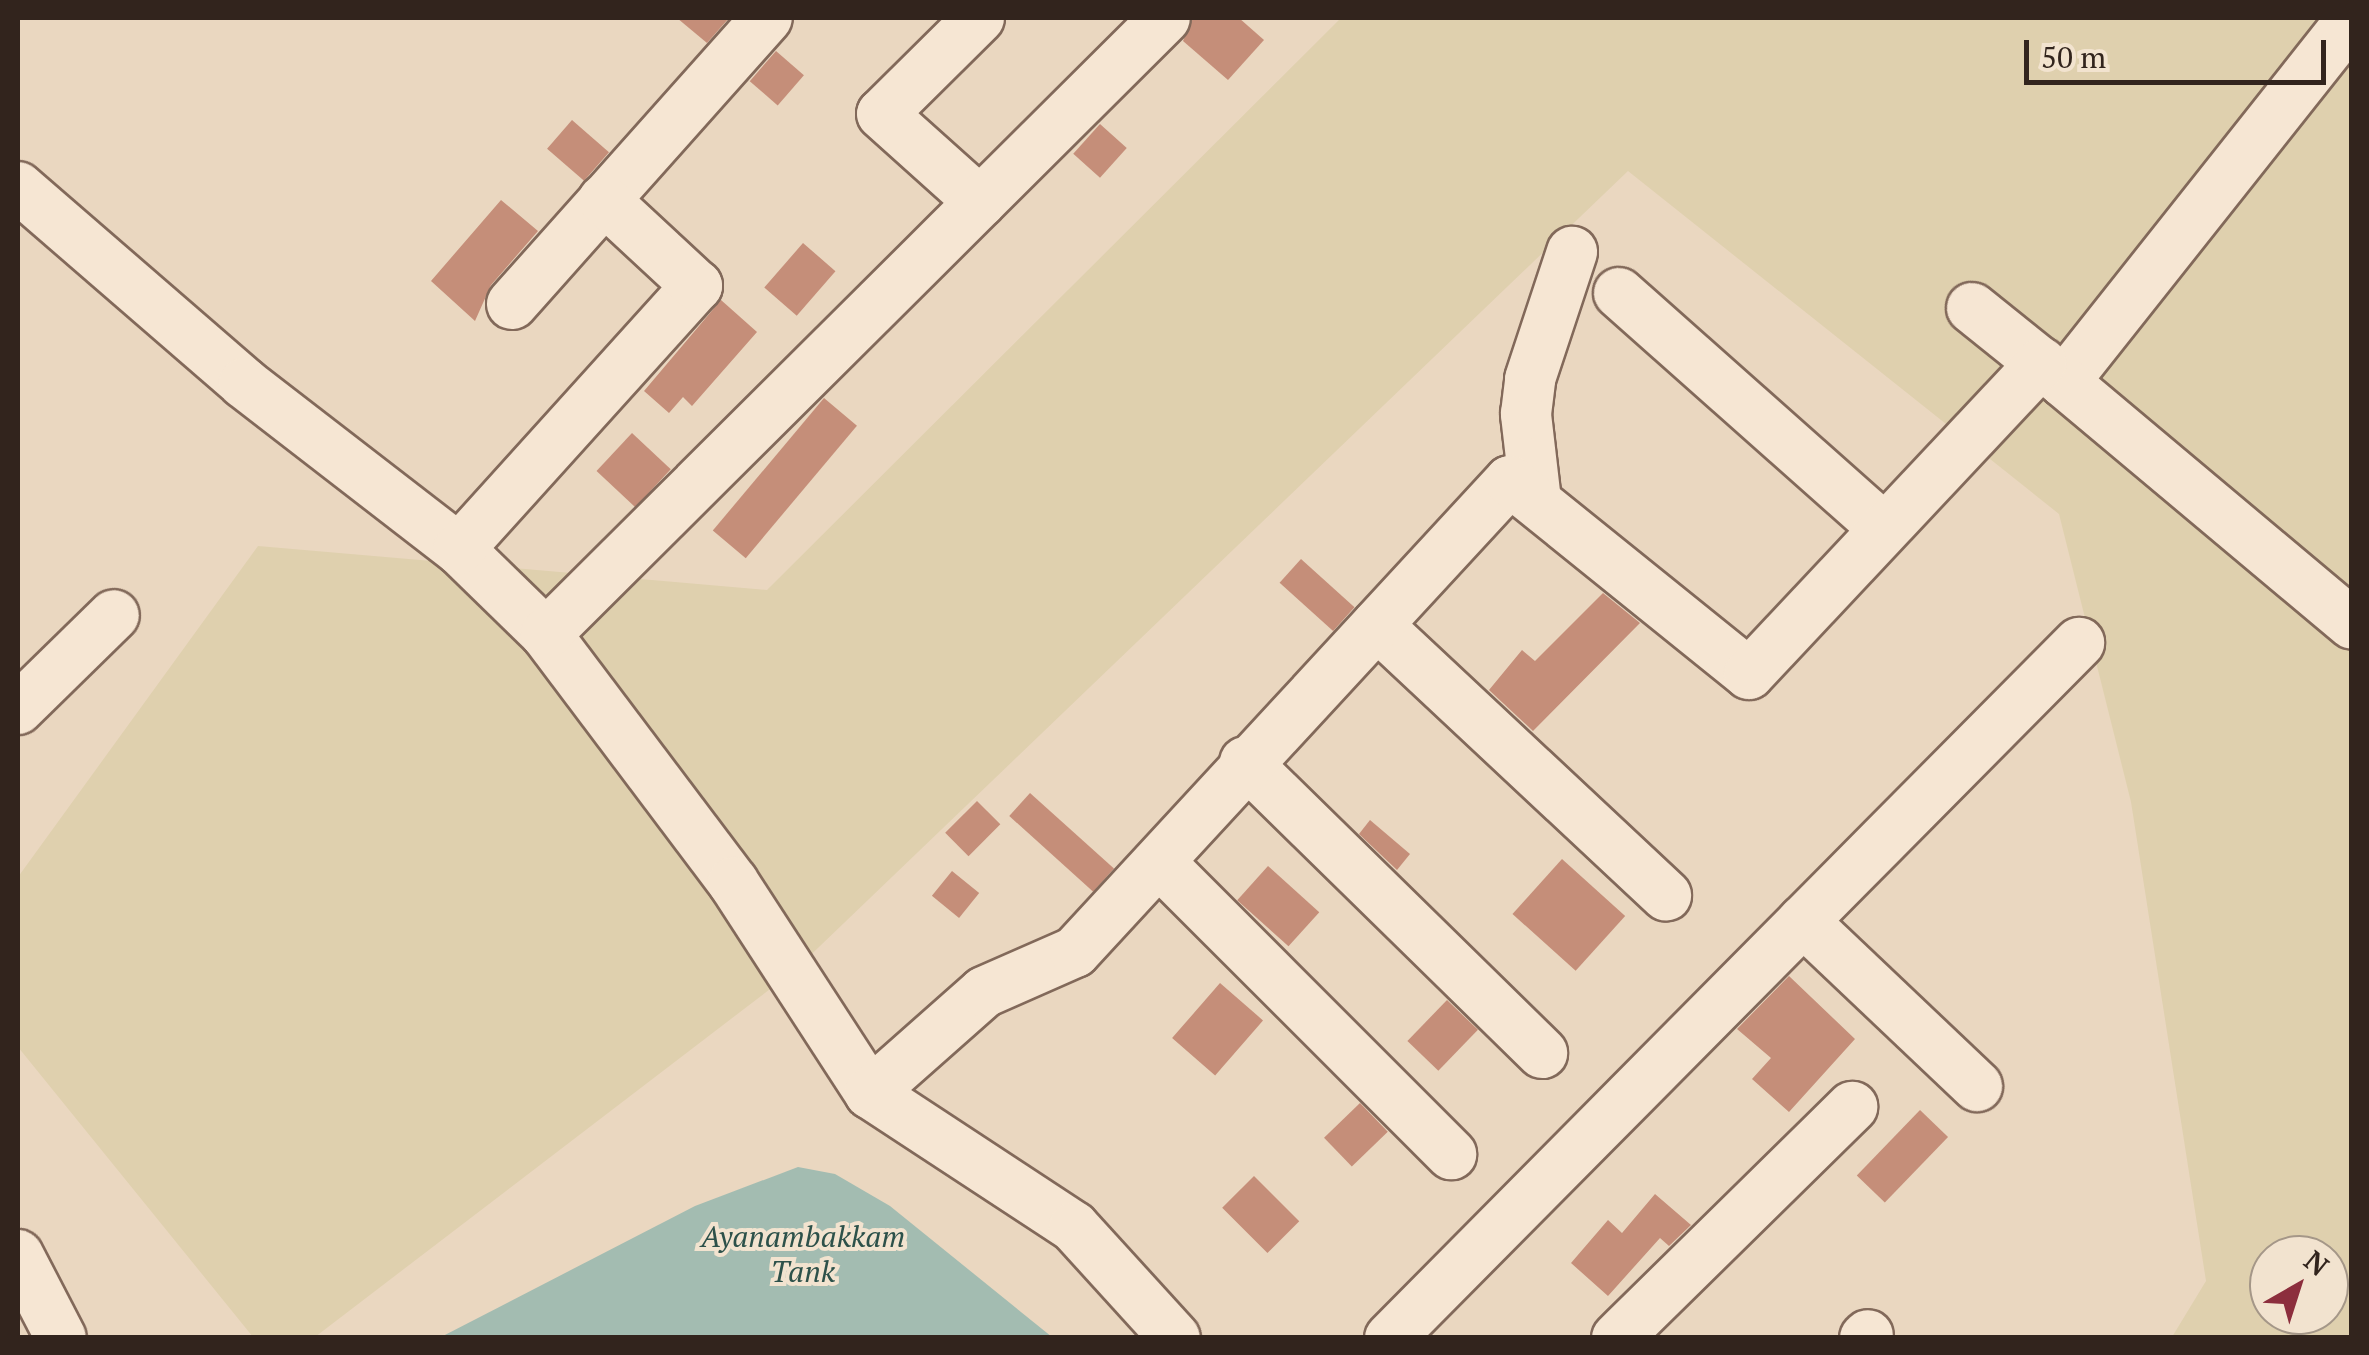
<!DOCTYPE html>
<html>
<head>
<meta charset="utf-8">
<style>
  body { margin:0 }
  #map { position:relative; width:2369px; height:1355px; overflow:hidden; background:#ead7c0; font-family:"PT Serif",serif }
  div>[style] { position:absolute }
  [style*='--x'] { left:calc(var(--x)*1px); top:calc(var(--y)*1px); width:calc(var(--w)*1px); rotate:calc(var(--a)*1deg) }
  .farmland>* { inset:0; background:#dfd0ae }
  .water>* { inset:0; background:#a3bcb1 }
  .building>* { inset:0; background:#c58e79; transform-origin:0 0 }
  .roads { filter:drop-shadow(2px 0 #82695a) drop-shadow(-2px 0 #82695a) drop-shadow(0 2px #82695a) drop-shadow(0 -2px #82695a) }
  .minor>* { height:50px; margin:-25px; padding:0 25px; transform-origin:25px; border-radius:25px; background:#f6e6d3 }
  span { translate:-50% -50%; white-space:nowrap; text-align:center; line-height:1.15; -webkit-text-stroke:8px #f2e3cf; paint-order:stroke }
  .water-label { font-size:30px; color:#2d514a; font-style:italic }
  .frame { position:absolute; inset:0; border:20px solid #32241d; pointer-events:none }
  .north { position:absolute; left:2249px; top:1235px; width:100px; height:100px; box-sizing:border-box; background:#f2e3cf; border:2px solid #a59788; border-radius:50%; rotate:39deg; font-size:28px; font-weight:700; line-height:40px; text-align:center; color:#32241d }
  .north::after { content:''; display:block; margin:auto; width:35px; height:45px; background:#8c2e3d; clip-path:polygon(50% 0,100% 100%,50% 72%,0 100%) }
  .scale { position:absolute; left:2024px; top:40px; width:302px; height:45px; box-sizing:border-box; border:5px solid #32241d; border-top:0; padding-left:12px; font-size:30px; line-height:35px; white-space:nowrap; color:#32241d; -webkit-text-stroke:8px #f2e3cf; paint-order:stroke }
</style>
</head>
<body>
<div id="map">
  <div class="farmland">
    <i style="clip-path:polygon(evenodd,1341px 18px,2351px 18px,2351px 1337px,2172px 1337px,2206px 1281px,2131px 802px,2059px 514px,1628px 171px,795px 970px,315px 1337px,253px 1337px,18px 1047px,18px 877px,258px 546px,767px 590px,1341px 18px,2269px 1255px,2329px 1255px,2329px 1315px,2269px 1315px,2269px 1255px)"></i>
  </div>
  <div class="water">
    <i style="clip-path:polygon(798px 1167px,835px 1174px,890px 1206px,1052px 1337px,441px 1337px,695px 1206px)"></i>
  </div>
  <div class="building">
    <i style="clip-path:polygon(677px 18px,729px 18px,707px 43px)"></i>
    <i style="clip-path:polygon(1193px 18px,1239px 18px,1264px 40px,1228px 80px,1183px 41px)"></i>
    <i style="left:776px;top:51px;width:37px;height:40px;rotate:41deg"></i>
    <i style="left:572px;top:120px;width:49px;height:38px;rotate:41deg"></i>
    <i style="left:1100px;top:124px;width:36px;height:40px;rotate:42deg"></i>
    <i style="clip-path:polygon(501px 200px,538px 231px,491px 285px,475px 321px,431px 281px)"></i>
    <i style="left:803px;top:243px;width:43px;height:59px;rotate:41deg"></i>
    <i style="clip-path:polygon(721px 300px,757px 332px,692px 406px,683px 397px,669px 413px,644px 391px)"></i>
    <i style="left:824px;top:398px;width:43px;height:173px;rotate:40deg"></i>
    <i style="left:632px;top:433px;width:53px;height:52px;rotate:43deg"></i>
    <i style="left:1301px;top:559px;width:72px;height:32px;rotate:42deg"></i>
    <i style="clip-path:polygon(1603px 593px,1640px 623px,1533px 731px,1489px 690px,1522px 650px,1535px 661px)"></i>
    <i style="left:1030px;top:793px;width:113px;height:31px;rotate:42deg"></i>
    <i style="left:977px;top:801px;width:33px;height:45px;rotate:45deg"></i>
    <i style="clip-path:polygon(1370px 820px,1410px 854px,1397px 870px,1359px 834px)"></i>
    <i style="left:1562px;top:859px;width:85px;height:74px;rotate:42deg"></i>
    <i style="left:1268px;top:866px;width:69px;height:46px;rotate:42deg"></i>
    <i style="left:952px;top:871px;width:35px;height:32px;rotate:39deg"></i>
    <i style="clip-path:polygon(1789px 976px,1855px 1039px,1789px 1112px,1752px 1079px,1771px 1058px,1737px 1029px)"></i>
    <i style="left:1220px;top:983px;width:57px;height:73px;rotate:41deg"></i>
    <i style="left:1447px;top:1000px;width:43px;height:57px;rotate:44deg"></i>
    <i style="left:1360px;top:1103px;width:40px;height:50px;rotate:46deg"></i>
    <i style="left:1920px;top:1110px;width:39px;height:91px;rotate:44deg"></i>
    <i style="left:1254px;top:1176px;width:64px;height:45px;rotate:45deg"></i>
    <i style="clip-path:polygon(1655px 1194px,1691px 1225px,1669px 1246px,1660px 1238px,1608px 1296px,1571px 1263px,1608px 1220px,1622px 1233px)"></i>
  </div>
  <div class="roads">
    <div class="minor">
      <i style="--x:979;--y:18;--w:136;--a:135.3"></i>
      <i style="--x:882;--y:114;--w:132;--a:41.9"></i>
      <i style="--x:18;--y:187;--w:299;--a:40.9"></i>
      <i style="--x:244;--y:383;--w:272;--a:37.7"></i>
      <i style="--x:459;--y:549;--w:122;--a:44.3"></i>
      <i style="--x:546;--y:634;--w:311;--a:53"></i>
      <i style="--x:733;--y:882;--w:252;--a:57"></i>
      <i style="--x:870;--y:1093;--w:244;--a:33.3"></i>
      <i style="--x:1074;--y:1227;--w:150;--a:47.7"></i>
      <i style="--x:1619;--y:293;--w:354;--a:41.6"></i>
      <i style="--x:512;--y:304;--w:383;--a:-48.3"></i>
      <i style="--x:1972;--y:308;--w:118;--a:38.8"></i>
      <i style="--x:2064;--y:382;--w:464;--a:-51.6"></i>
      <i style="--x:2064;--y:382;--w:376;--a:40"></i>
      <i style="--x:1536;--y:501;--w:88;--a:-96.6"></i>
      <i style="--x:1526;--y:414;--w:35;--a:-83"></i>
      <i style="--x:1530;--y:379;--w:134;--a:-71.7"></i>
      <i style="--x:459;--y:549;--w:355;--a:-47.9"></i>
      <i style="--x:697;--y:286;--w:127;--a:-137.2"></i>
      <i style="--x:1377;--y:625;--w:396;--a:43.1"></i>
      <i style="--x:546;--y:634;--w:873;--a:-44.86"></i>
      <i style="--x:18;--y:709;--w:134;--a:-44.4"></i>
      <i style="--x:1245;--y:762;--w:416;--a:44.4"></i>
      <i style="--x:1160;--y:863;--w:412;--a:45"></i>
      <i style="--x:1803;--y:921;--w:240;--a:43.5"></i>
      <i style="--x:870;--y:1093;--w:152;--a:-41.5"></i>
      <i style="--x:984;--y:992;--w:99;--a:-23.7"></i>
      <i style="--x:1075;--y:952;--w:641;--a:-47.28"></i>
      <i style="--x:1510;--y:481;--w:307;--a:38.9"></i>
      <i style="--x:1749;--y:674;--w:427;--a:-46.8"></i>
      <i style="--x:18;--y:1255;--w:93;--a:62.6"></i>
      <i style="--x:1390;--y:1338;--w:979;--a:-45.25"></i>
      <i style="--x:1617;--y:1338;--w:330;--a:-44.5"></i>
      <i style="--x:1865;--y:1338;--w:4;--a:-45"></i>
    </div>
  </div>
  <div class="water-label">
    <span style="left:803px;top:1253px">Ayanambakkam<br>Tank</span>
  </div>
  <div class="frame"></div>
  <div class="north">N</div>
  <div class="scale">50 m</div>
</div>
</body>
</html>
